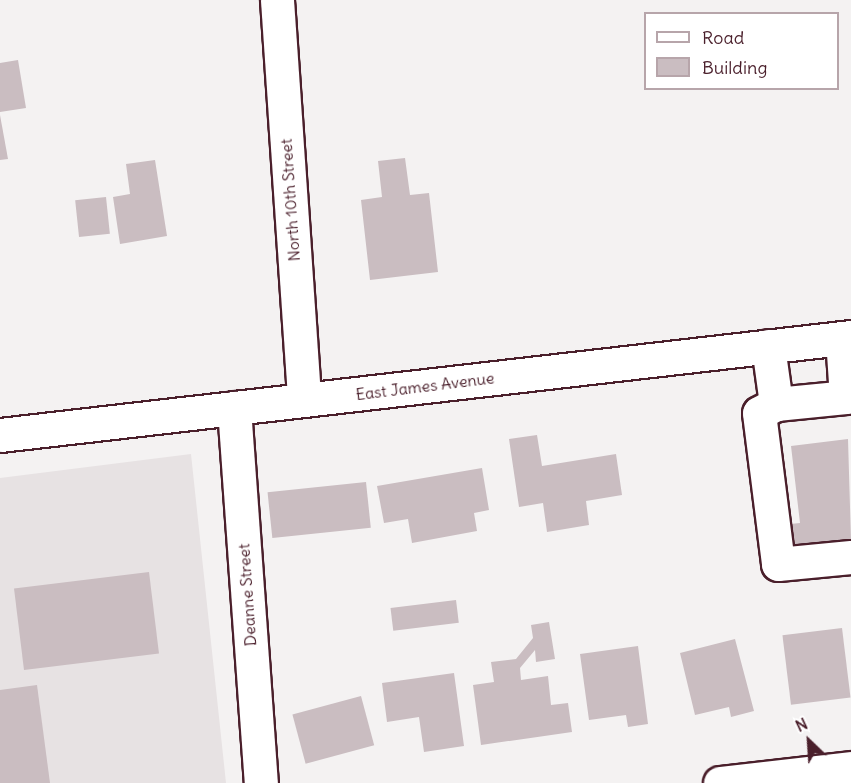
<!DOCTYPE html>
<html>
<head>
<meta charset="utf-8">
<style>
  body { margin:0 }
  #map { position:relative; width:851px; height:783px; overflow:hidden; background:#f4f2f2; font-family:Delius,sans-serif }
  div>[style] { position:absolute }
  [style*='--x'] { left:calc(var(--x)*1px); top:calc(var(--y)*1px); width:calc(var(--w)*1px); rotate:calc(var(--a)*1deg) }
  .built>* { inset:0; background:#e7e2e3 }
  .building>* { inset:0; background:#cabdc1; transform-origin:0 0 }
  .roads { filter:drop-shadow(2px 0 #4a1f2b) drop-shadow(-2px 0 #4a1f2b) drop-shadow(0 2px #4a1f2b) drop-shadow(0 -2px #4a1f2b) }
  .minor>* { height:33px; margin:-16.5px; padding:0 16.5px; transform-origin:16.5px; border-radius:16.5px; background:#fff }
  span { translate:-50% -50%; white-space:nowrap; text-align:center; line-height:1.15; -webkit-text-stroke:4.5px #fff; paint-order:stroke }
  .street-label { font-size:16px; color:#4a1f2b }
  .legend { position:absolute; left:644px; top:12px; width:195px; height:78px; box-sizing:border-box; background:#fff; border:2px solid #b7a5aa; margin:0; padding:8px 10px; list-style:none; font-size:18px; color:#4a1f2b }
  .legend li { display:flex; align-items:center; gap:12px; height:30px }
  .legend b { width:30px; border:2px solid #b7a5aa }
  .north { position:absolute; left:779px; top:711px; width:60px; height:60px; -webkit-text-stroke:4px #fff; paint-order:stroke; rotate:335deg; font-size:16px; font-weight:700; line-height:24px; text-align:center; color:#4a1f2b }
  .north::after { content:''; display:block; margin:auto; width:21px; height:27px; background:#4a1f2b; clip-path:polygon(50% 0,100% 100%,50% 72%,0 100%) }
</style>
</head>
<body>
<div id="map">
  <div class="built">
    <i style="clip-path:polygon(191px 454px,226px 783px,0 783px,0 478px)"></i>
  </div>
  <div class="building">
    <i style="clip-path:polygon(18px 60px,26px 108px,0 112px,0 63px)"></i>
    <i style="clip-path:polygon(0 115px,8px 159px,0 160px)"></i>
    <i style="clip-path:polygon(405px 158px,410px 195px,429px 193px,438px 272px,370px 280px,361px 200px,382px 197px,378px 161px)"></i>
    <i style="clip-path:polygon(155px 160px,167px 236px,120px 244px,113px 197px,130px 194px,126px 164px)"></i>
    <i style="left:106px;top:197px;width:37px;height:31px;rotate:84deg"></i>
    <i style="clip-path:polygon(537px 435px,542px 466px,616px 454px,622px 495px,586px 501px,589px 525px,547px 532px,543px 503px,519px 507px,509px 439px)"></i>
    <i style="clip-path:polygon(848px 439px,851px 540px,793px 546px,790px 524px,800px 523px,791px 446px)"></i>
    <i style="clip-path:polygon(482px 468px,489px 510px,474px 513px,477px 531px,412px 543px,408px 519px,384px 523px,377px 486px)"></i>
    <i style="left:366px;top:482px;width:46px;height:99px;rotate:84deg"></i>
    <i style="left:149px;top:572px;width:82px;height:136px;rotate:83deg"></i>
    <i style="left:456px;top:600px;width:23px;height:66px;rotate:83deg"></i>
    <i style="clip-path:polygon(549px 622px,555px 659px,536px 662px,535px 650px,520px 668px,521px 680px,548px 676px,551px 705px,568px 703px,572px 732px,481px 745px,473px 685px,494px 682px,491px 662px,516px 659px,533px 638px,531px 625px)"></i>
    <i style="left:842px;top:628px;width:70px;height:60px;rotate:83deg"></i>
    <i style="clip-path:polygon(735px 639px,754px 711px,731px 717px,729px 707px,695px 715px,680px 653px)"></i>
    <i style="clip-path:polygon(638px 646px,648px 724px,628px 727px,626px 715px,589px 720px,580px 654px)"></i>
    <i style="clip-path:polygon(454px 673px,464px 746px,424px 752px,419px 717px,387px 722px,382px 683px)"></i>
    <i style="clip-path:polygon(37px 685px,50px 783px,0 783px,0 690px)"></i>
    <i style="left:361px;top:696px;width:51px;height:71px;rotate:75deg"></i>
  </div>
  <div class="roads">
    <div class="minor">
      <i style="--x:277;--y:0;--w:400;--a:86.1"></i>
      <i style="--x:768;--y:346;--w:59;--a:82.1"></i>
      <i style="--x:776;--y:404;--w:70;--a:-5.7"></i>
      <i style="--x:846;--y:397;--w:59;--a:-93.9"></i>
      <i style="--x:776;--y:404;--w:19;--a:152"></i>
      <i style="--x:759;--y:413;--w:152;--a:82.8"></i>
      <i style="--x:778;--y:564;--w:73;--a:-5.5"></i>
      <i style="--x:234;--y:408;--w:376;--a:85.9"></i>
      <i style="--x:0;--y:435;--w:857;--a:-6.57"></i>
      <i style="--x:720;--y:783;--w:132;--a:-6.5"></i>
    </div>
  </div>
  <div class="street-label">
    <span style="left:290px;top:200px;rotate:-94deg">North 10th Street</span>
    <span style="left:425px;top:386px;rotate:-7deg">East James Avenue</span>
    <span style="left:247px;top:595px;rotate:-94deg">Deanne Street</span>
  </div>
  <ul class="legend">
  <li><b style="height:8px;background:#fff"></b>Road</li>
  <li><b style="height:16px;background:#cabdc1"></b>Building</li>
  </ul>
  <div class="north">N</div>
</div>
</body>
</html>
